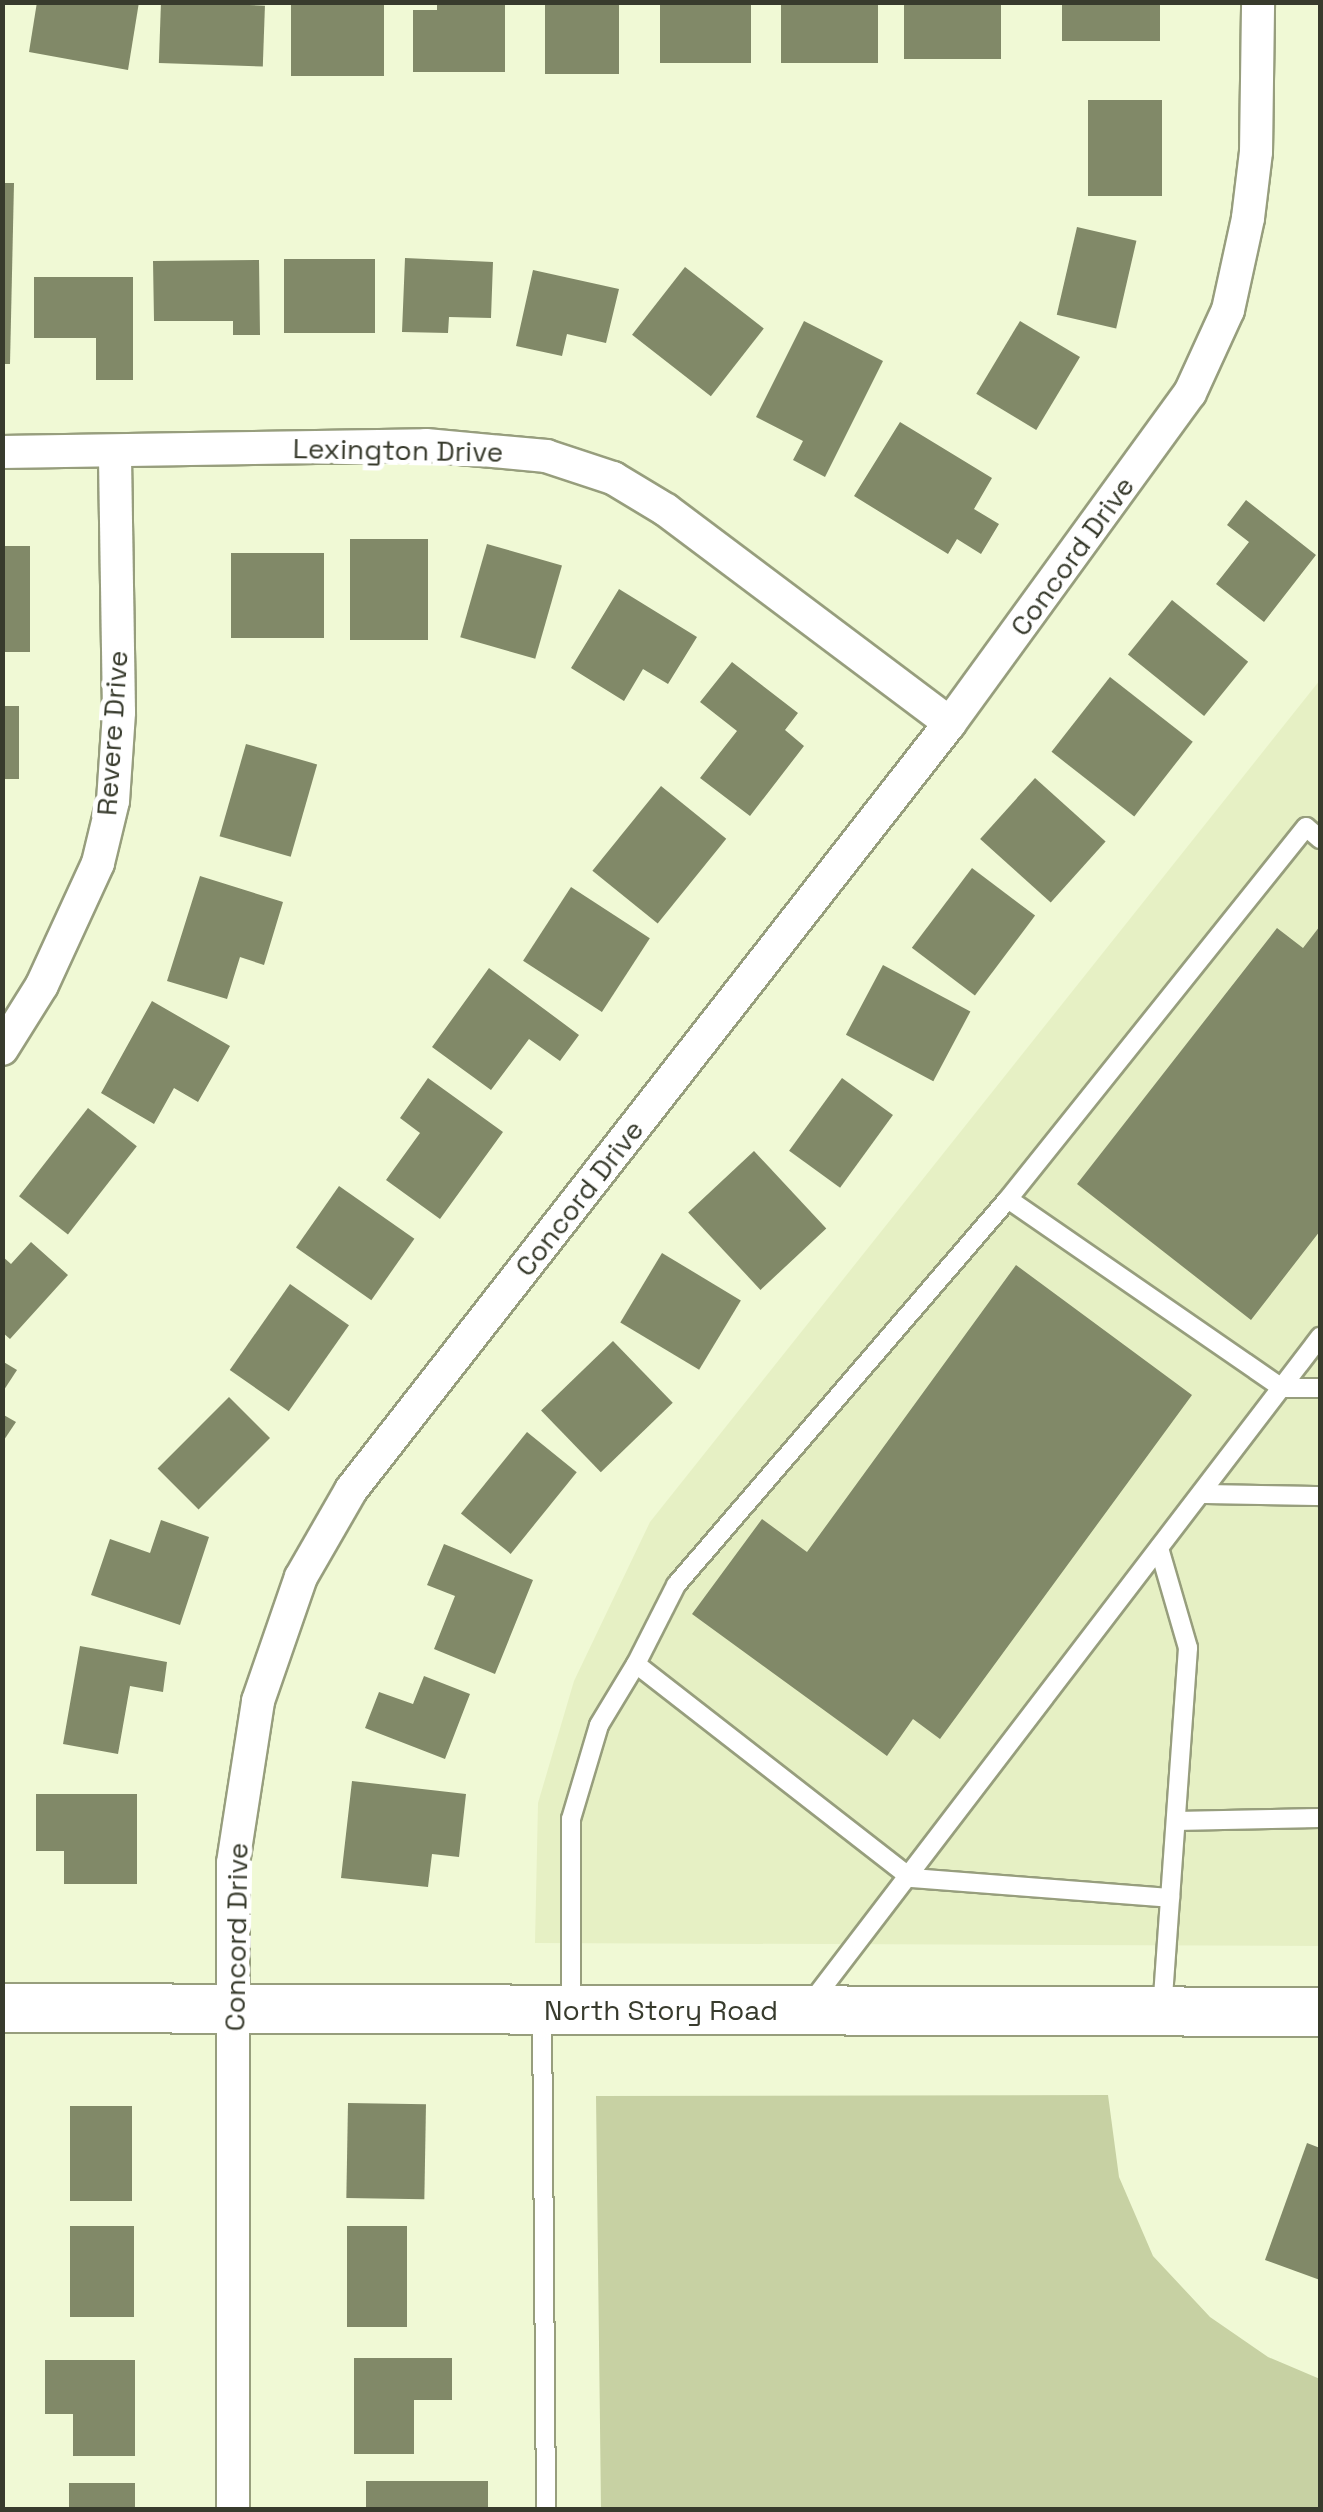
<!DOCTYPE html>
<html>
<head>
<meta charset="utf-8">
<style>
  body { margin:0 }
  #map { position:relative; width:1323px; height:2512px; overflow:hidden; background:#f0f9d5; font-family:"Space Grotesk",sans-serif }
  div>[style] { position:absolute }
  [style*='--x'] { left:calc(var(--x)*1px); top:calc(var(--y)*1px); width:calc(var(--w)*1px); rotate:calc(var(--a)*1deg) }
  .built>* { inset:0; background:#e6f0c4 }
  .green>* { inset:0; background:#c7d1a3 }
  .building>* { inset:0; background:#818968; transform-origin:0 0 }
  .roads { filter:drop-shadow(2px 0 #979e7d) drop-shadow(-2px 0 #979e7d) drop-shadow(0 2px #979e7d) drop-shadow(0 -2px #979e7d) }
  .lane>* { height:18px; margin:-9px; padding:0 9px; transform-origin:9px; border-radius:9px; background:#fff }
  .street>* { height:32px; margin:-16px; padding:0 16px; transform-origin:16px; border-radius:16px; background:#fff }
  .secondary>* { height:48px; margin:-24px; padding:0 24px; transform-origin:24px; border-radius:24px; background:#fff }
  span { translate:-50% -50%; white-space:nowrap; text-align:center; line-height:1.15; -webkit-text-stroke:10px #fff; paint-order:stroke }
  .street-label { font-size:28px; color:#383b2d }
  .frame { position:absolute; inset:0; border:5px solid #383b2d; pointer-events:none }
</style>
</head>
<body>
<div id="map">
  <div class="built">
    <i style="clip-path:polygon(1320px 680px,1320px 1946px,535px 1943px,538px 1803px,574px 1681px,650px 1522px)"></i>
  </div>
  <div class="green">
    <i style="clip-path:polygon(1108px 2095px,1119px 2177px,1153px 2256px,1210px 2317px,1268px 2357px,1320px 2379px,1320px 2509px,601px 2509px,596px 2096px)"></i>
  </div>
  <div class="building">
    <i style="clip-path:polygon(37px 2px,139px 2px,128px 70px,29px 52px)"></i>
    <i style="left:161px;top:2px;width:104px;height:61px;rotate:2deg"></i>
    <i style="left:291px;top:2px;width:93px;height:74px"></i>
    <i style="clip-path:polygon(437px 2px,505px 2px,505px 72px,413px 72px,413px 10px,437px 10px)"></i>
    <i style="left:545px;top:2px;width:74px;height:72px"></i>
    <i style="left:660px;top:2px;width:91px;height:61px"></i>
    <i style="left:781px;top:2px;width:97px;height:61px"></i>
    <i style="left:904px;top:2px;width:97px;height:57px"></i>
    <i style="left:1062px;top:2px;width:98px;height:39px"></i>
    <i style="left:1088px;top:100px;width:74px;height:96px"></i>
    <i style="clip-path:polygon(2px 183px,14px 183px,10px 364px,2px 364px)"></i>
    <i style="left:1077px;top:227px;width:61px;height:90px;rotate:13deg"></i>
    <i style="clip-path:polygon(405px 258px,493px 262px,491px 318px,449px 317px,448px 333px,402px 332px)"></i>
    <i style="left:284px;top:259px;width:91px;height:74px"></i>
    <i style="clip-path:polygon(259px 260px,260px 335px,233px 335px,233px 321px,154px 321px,153px 261px)"></i>
    <i style="left:685px;top:267px;width:100px;height:86px;rotate:38deg"></i>
    <i style="clip-path:polygon(533px 270px,619px 289px,606px 343px,567px 334px,562px 356px,516px 346px)"></i>
    <i style="clip-path:polygon(34px 277px,133px 277px,133px 380px,96px 380px,96px 338px,34px 338px)"></i>
    <i style="clip-path:polygon(804px 321px,883px 361px,825px 477px,793px 460px,803px 441px,756px 417px)"></i>
    <i style="left:1020px;top:321px;width:70px;height:85px;rotate:31deg"></i>
    <i style="clip-path:polygon(900px 422px,992px 478px,974px 509px,999px 524px,981px 554px,957px 539px,948px 554px,854px 496px)"></i>
    <i style="clip-path:polygon(1246px 500px,1316px 555px,1264px 622px,1216px 584px,1249px 542px,1227px 525px)"></i>
    <i style="left:350px;top:539px;width:78px;height:101px"></i>
    <i style="left:487px;top:544px;width:78px;height:97px;rotate:16deg"></i>
    <i style="left:2px;top:546px;width:28px;height:106px"></i>
    <i style="left:231px;top:553px;width:93px;height:85px"></i>
    <i style="clip-path:polygon(619px 589px,697px 637px,668px 684px,643px 669px,624px 701px,571px 668px)"></i>
    <i style="left:1172px;top:600px;width:98px;height:70px;rotate:39deg"></i>
    <i style="clip-path:polygon(732px 662px,798px 713px,785px 730px,804px 746px,750px 816px,700px 778px,737px 731px,700px 702px)"></i>
    <i style="left:1110px;top:677px;width:105px;height:95px;rotate:38deg"></i>
    <i style="left:2px;top:706px;width:17px;height:73px"></i>
    <i style="left:246px;top:744px;width:74px;height:96px;rotate:16deg"></i>
    <i style="left:1035px;top:778px;width:95px;height:82px;rotate:42deg"></i>
    <i style="left:661px;top:786px;width:84px;height:109px;rotate:39deg"></i>
    <i style="left:972px;top:868px;width:79px;height:100px;rotate:37deg"></i>
    <i style="clip-path:polygon(200px 876px,283px 902px,264px 965px,240px 957px,227px 999px,167px 981px)"></i>
    <i style="left:571px;top:887px;width:94px;height:88px;rotate:33deg"></i>
    <i style="clip-path:polygon(1320px 926px,1320px 1231px,1251px 1320px,1077px 1184px,1277px 928px,1303px 948px)"></i>
    <i style="left:883px;top:965px;width:99px;height:79px;rotate:28deg"></i>
    <i style="clip-path:polygon(489px 968px,579px 1035px,560px 1061px,529px 1039px,491px 1090px,432px 1047px)"></i>
    <i style="clip-path:polygon(152px 1001px,230px 1046px,198px 1102px,174px 1088px,154px 1124px,101px 1093px)"></i>
    <i style="clip-path:polygon(428px 1078px,503px 1132px,440px 1219px,386px 1180px,420px 1133px,400px 1118px)"></i>
    <i style="left:842px;top:1078px;width:63px;height:90px;rotate:36deg"></i>
    <i style="left:88px;top:1108px;width:62px;height:112px;rotate:38deg"></i>
    <i style="left:754px;top:1151px;width:106px;height:90px;rotate:47deg"></i>
    <i style="left:339px;top:1186px;width:92px;height:75px;rotate:35deg"></i>
    <i style="clip-path:polygon(31px 1242px,68px 1275px,10px 1339px,2px 1332px,2px 1256px,11px 1264px)"></i>
    <i style="left:662px;top:1253px;width:92px;height:81px;rotate:31deg"></i>
    <i style="clip-path:polygon(1016px 1265px,1192px 1395px,940px 1739px,913px 1719px,887px 1756px,692px 1614px,762px 1519px,807px 1552px)"></i>
    <i style="left:290px;top:1284px;width:72px;height:105px;rotate:35deg"></i>
    <i style="left:613px;top:1341px;width:86px;height:100px;rotate:46deg"></i>
    <i style="clip-path:polygon(2px 1361px,17px 1370px,2px 1393px)"></i>
    <i style="left:229px;top:1397px;width:58px;height:101px;rotate:45deg"></i>
    <i style="clip-path:polygon(2px 1414px,16px 1422px,2px 1443px)"></i>
    <i style="left:527px;top:1432px;width:64px;height:105px;rotate:39deg"></i>
    <i style="clip-path:polygon(161px 1520px,209px 1537px,180px 1625px,91px 1595px,110px 1539px,150px 1553px)"></i>
    <i style="clip-path:polygon(444px 1544px,533px 1580px,495px 1674px,434px 1649px,455px 1596px,427px 1585px)"></i>
    <i style="clip-path:polygon(80px 1646px,167px 1662px,163px 1692px,130px 1686px,118px 1754px,63px 1744px)"></i>
    <i style="clip-path:polygon(424px 1676px,470px 1694px,445px 1759px,365px 1728px,379px 1692px,413px 1704px)"></i>
    <i style="clip-path:polygon(352px 1781px,466px 1794px,459px 1857px,432px 1854px,428px 1887px,341px 1878px)"></i>
    <i style="clip-path:polygon(36px 1794px,137px 1794px,137px 1884px,64px 1884px,64px 1851px,36px 1851px)"></i>
    <i style="left:348px;top:2103px;width:78px;height:95px;rotate:1deg"></i>
    <i style="left:70px;top:2106px;width:62px;height:95px"></i>
    <i style="clip-path:polygon(1307px 2143px,1320px 2148px,1320px 2280px,1265px 2260px)"></i>
    <i style="left:70px;top:2226px;width:64px;height:91px"></i>
    <i style="left:347px;top:2226px;width:60px;height:101px"></i>
    <i style="clip-path:polygon(354px 2358px,452px 2358px,452px 2400px,414px 2400px,414px 2454px,354px 2454px)"></i>
    <i style="clip-path:polygon(45px 2360px,135px 2360px,135px 2456px,73px 2456px,73px 2414px,45px 2414px)"></i>
    <i style="left:366px;top:2481px;width:122px;height:29px"></i>
    <i style="left:69px;top:2483px;width:66px;height:27px"></i>
  </div>
  <div class="roads">
    <div class="lane">
      <i style="--x:1320;--y:839;--w:18;--a:-139"></i>
      <i style="--x:1306;--y:827;--w:477;--a:128.7"></i>
      <i style="--x:1008;--y:1199;--w:333;--a:34.6"></i>
      <i style="--x:1282;--y:1388;--w:38;--a:0"></i>
      <i style="--x:1201;--y:1494;--w:119;--a:1"></i>
      <i style="--x:1159;--y:1548;--w:104;--a:73.8"></i>
      <i style="--x:1188;--y:1648;--w:361;--a:94.1"></i>
      <i style="--x:636;--y:1664;--w:89;--a:-63.1"></i>
      <i style="--x:676;--y:1585;--w:509;--a:-49.3"></i>
      <i style="--x:1176;--y:1821;--w:144;--a:-1.2"></i>
      <i style="--x:810;--y:2004;--w:840;--a:-52.6"></i>
      <i style="--x:542;--y:2010;--w:500;--a:89.54"></i>
      <i style="--x:571;--y:2010;--w:191;--a:-90"></i>
      <i style="--x:571;--y:1819;--w:98;--a:-73.4"></i>
      <i style="--x:599;--y:1725;--w:71;--a:-58.8"></i>
      <i style="--x:636;--y:1664;--w:348;--a:37.9"></i>
      <i style="--x:911;--y:1878;--w:260;--a:4.4"></i>
    </div>
    <div class="street">
      <i style="--x:2;--y:452;--w:424;--a:-0.9"></i>
      <i style="--x:426;--y:445;--w:121;--a:5.2"></i>
      <i style="--x:546;--y:456;--w:71;--a:18.2"></i>
      <i style="--x:613;--y:478;--w:62;--a:31.1"></i>
      <i style="--x:666;--y:510;--w:355;--a:36.9"></i>
      <i style="--x:2;--y:1049;--w:75;--a:-58"></i>
      <i style="--x:42;--y:985;--w:134;--a:-65.3"></i>
      <i style="--x:98;--y:863;--w:64;--a:-76.4"></i>
      <i style="--x:113;--y:801;--w:89;--a:-86.1"></i>
      <i style="--x:119;--y:712;--w:260;--a:-90.9"></i>
      <i style="--x:233;--y:2510;--w:647;--a:-90"></i>
      <i style="--x:233;--y:1863;--w:164;--a:-81.2"></i>
      <i style="--x:258;--y:1701;--w:131;--a:-70.9"></i>
      <i style="--x:301;--y:1577;--w:100;--a:-60.1"></i>
      <i style="--x:351;--y:1490;--w:973;--a:-52.01"></i>
      <i style="--x:950;--y:723;--w:408;--a:-54"></i>
      <i style="--x:1190;--y:393;--w:91;--a:-65.4"></i>
      <i style="--x:1228;--y:310;--w:94;--a:-77.7"></i>
      <i style="--x:1248;--y:218;--w:66;--a:-83.1"></i>
      <i style="--x:1256;--y:152;--w:150;--a:-89.2"></i>
    </div>
    <div class="secondary">
      <i style="--x:2;--y:2008;--w:1318;--a:0.17"></i>
    </div>
  </div>
  <div class="street-label">
    <span style="left:398px;top:450px;rotate:1deg">Lexington Drive</span>
    <span style="left:1072px;top:556px;rotate:-54deg">Concord Drive</span>
    <span style="left:112px;top:733px;rotate:-86deg">Revere Drive</span>
    <span style="left:579px;top:1198px;rotate:-52deg">Concord Drive</span>
    <span style="left:236px;top:1937px;rotate:-89deg">Concord Drive</span>
    <span style="left:661px;top:2010px">North Story Road</span>
  </div>
  <div class="frame"></div>
</div>
</body>
</html>
